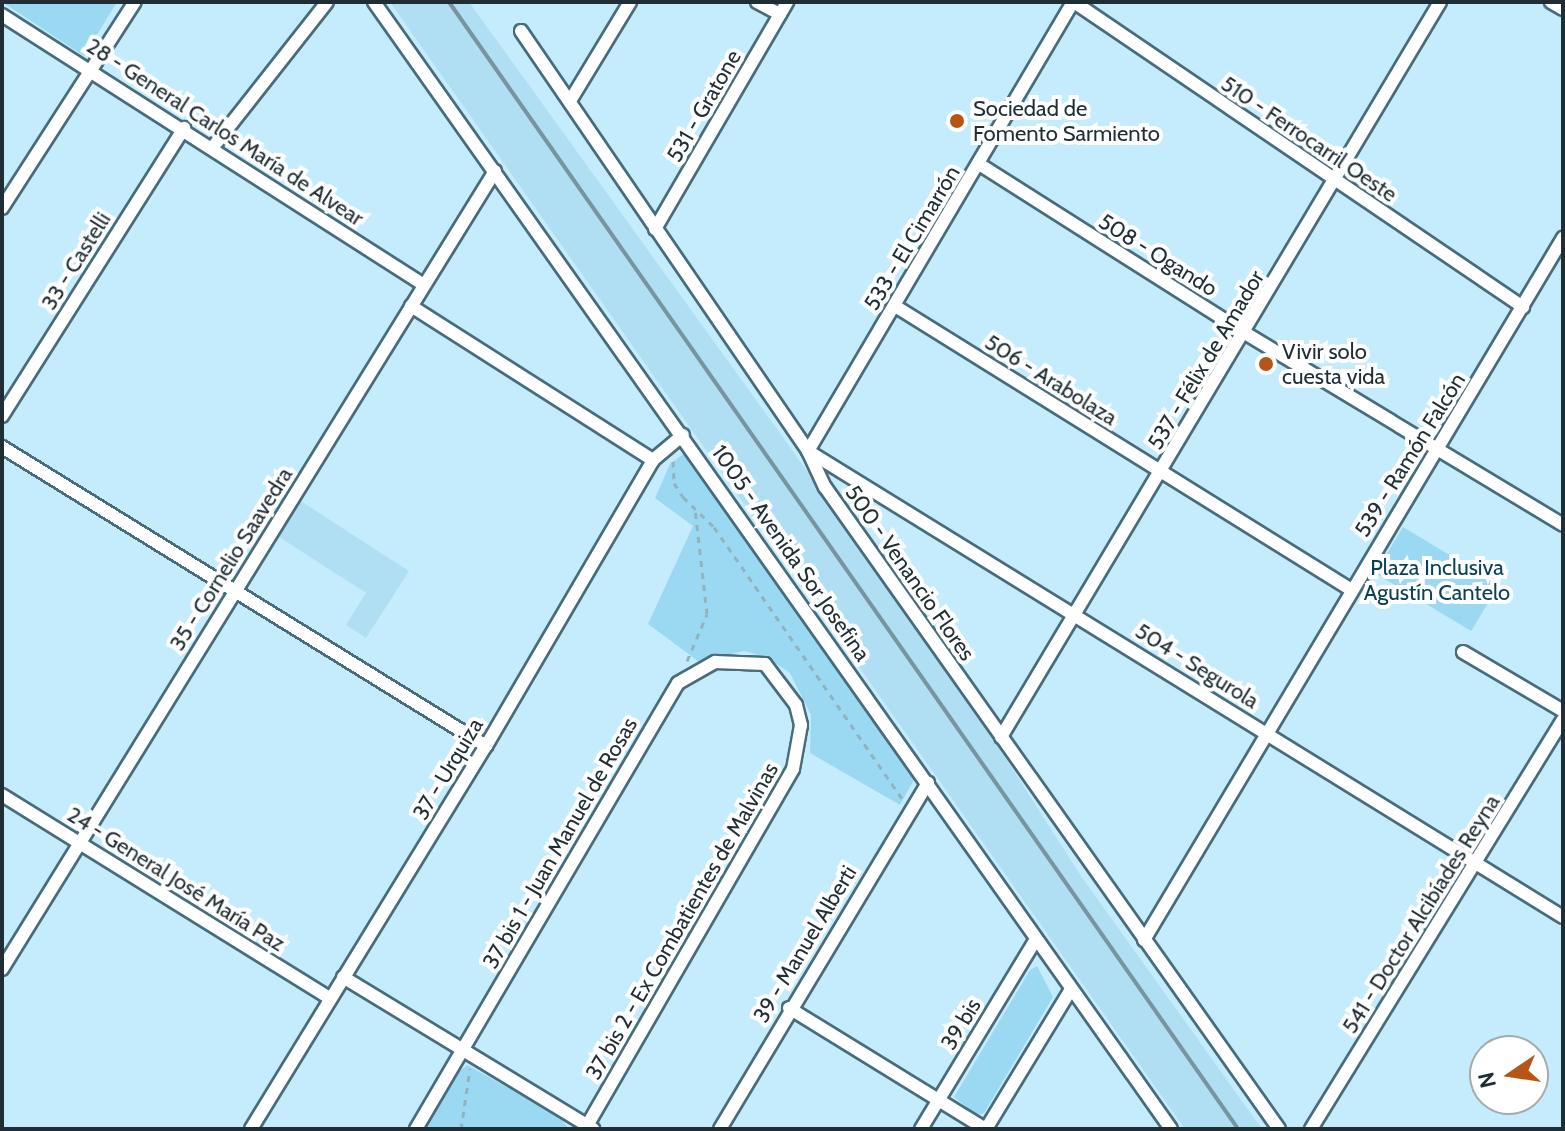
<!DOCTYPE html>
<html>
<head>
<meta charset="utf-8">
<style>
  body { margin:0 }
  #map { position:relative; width:1565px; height:1131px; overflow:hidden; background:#c4ecfd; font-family:Cabin,sans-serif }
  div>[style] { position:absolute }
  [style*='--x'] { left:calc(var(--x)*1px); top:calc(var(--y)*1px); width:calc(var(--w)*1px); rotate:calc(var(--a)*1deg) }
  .built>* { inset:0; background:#b0dff4 }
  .green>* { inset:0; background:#9bd9f3; transform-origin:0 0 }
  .path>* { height:3px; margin-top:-1.5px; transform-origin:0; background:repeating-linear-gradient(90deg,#92b2c0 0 6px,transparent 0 12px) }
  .roads { filter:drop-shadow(2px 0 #486c7b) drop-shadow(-2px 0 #486c7b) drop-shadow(0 2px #486c7b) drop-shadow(0 -2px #486c7b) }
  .minor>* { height:12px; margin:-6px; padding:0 6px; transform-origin:6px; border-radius:6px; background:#fff }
  .rail>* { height:4px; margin:-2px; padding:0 2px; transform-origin:2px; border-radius:2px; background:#7794a0 }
  .dots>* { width:22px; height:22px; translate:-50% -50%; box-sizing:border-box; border:4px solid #fff; border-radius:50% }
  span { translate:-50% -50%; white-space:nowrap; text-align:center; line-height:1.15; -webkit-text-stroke:8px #fff; paint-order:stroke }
  .street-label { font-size:22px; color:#1f2e35 }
  .poi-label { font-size:22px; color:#1f2e35 }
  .left { translate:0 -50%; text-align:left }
  .park-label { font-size:22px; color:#0b4154 }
  .frame { position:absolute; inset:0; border:4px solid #1f2e35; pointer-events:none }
  .north { position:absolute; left:1469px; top:1035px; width:80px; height:80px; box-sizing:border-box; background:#fff; border:2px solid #a5abae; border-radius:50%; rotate:257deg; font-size:22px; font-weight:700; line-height:32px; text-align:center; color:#1f2e35 }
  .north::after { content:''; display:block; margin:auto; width:28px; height:36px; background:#b65515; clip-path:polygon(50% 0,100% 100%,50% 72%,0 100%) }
</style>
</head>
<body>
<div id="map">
  <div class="built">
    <i style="clip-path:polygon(390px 2px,469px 2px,787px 443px,972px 706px,1081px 876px,1262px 1129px,1185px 1129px)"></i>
    <i style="clip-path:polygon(299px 500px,409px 571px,366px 638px,346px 625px,366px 593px,276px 535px)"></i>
  </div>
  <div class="green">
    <i style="clip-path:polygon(2px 2px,117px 2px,84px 56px)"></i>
    <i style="clip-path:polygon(686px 452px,916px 776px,900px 805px,810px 753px,811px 715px,790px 673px,766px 657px,744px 651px,698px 661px,648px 624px,693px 526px,655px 498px,670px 464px)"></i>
    <i style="left:1403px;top:527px;width:112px;height:54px;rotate:31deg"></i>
    <i style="clip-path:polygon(1037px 966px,1053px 997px,984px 1113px,977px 1115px,954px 1097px,1030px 970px)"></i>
    <i style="clip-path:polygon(467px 1065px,559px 1116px,569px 1129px,424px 1129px,455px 1075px)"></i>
  </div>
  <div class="path">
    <i style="--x:673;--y:461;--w:22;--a:87"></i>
    <i style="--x:674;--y:483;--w:17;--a:57"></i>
    <i style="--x:683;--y:497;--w:43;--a:44.1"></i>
    <i style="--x:714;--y:527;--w:331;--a:55.3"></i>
    <i style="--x:687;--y:661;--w:51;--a:-66.9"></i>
    <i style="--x:707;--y:614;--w:106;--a:-96.5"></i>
    <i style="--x:461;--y:1129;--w:61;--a:-81.5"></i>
  </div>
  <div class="roads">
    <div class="minor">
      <i style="--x:374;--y:2;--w:1380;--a:54.73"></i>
      <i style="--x:757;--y:2;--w:26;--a:28"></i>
      <i style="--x:1073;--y:2;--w:521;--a:120.55"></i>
      <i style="--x:808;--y:451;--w:887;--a:31.68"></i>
      <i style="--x:1074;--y:2;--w:543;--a:34.19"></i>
      <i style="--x:1551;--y:2;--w:14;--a:30"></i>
      <i style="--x:2;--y:15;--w:501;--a:32.61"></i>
      <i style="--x:521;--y:31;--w:509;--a:55.65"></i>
      <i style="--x:808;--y:451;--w:40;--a:65"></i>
      <i style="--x:825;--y:487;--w:786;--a:54.73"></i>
      <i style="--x:570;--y:101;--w:116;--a:-58.8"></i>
      <i style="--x:213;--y:147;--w:184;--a:-51.8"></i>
      <i style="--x:979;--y:164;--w:315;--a:32.4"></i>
      <i style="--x:1245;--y:333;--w:371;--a:31.1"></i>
      <i style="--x:2;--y:208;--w:245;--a:-57.2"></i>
      <i style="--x:655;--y:229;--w:263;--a:-59.8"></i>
      <i style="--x:411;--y:306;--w:287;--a:32.5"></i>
      <i style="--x:895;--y:306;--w:536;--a:31.88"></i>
      <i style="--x:2;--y:416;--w:341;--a:-57.7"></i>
      <i style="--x:2;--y:447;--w:569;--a:31.71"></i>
      <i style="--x:1463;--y:652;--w:116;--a:30.5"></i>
      <i style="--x:1001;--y:737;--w:856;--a:-59.15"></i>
      <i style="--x:2;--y:795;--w:386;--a:31.8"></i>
      <i style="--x:1144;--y:940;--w:818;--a:-59.17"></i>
      <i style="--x:2;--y:969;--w:938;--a:-58.29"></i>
      <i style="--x:343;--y:977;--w:293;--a:31.3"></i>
      <i style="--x:789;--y:1008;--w:231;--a:31.6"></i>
      <i style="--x:251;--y:1129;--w:449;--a:-58.5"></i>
      <i style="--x:486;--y:746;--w:331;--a:-59.7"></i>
      <i style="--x:653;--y:460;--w:39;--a:-40"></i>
      <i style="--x:416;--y:1129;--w:517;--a:-59.57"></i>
      <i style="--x:678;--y:683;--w:43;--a:-29.6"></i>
      <i style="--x:715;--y:662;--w:50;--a:2.3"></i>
      <i style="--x:765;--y:664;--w:51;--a:52.9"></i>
      <i style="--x:796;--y:705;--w:21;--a:76"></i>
      <i style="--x:801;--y:725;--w:45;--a:100.3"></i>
      <i style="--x:793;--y:769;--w:416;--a:120"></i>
      <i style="--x:720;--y:1129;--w:404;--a:-59"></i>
      <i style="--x:921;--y:1129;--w:222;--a:-58.8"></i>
      <i style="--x:986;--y:1129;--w:164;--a:-58.7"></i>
      <i style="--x:1311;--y:1129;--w:480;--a:-58.4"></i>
    </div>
  </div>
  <div class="rail">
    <i style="--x:449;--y:2;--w:1376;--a:55"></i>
  </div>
  <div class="dots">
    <i style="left:957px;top:121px;background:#b65515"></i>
    <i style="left:1266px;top:364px;background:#b65515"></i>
  </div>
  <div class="street-label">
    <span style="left:704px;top:106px;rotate:-60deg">531 - Gratone</span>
    <span style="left:225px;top:132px;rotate:33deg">28 - General Carlos María de Alvear</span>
    <span style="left:1309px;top:139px;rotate:34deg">510 - Ferrocarril Oeste</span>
    <span style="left:912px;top:238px;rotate:-59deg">533 - El Cimarrón</span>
    <span style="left:1158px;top:255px;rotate:32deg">508 - Ogando</span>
    <span style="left:76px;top:261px;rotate:-58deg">33 - Castelli</span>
    <span style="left:1206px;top:360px;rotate:-59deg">537 - Félix de Amador</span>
    <span style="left:1051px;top:380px;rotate:32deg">506 - Arabolaza</span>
    <span style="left:1410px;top:455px;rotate:-58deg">539 - Ramón Falcón</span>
    <span style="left:791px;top:553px;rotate:55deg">1005 - Avenida Sor Josefina</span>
    <span style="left:231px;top:559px;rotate:-58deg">35 - Cornelio Saavedra</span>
    <span style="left:910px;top:573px;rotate:55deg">500 - Venancio Flores</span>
    <span style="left:1197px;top:666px;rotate:32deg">504 - Segurola</span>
    <span style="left:448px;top:769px;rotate:-59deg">37 - Urquiza</span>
    <span style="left:560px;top:843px;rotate:-60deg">37 bis 1 - Juan Manuel de Rosas</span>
    <span style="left:176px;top:879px;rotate:32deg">24 - General José María Paz</span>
    <span style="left:1421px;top:914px;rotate:-58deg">541 - Doctor Alcibíades Reyna</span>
    <span style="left:682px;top:921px;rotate:-60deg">37 bis 2 - Ex Combatientes de Malvinas</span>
    <span style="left:805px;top:944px;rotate:-59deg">39 - Manuel Alberti</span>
    <span style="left:961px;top:1024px;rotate:-59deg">39 bis</span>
  </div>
  <div class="poi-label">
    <span class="left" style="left:973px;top:121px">Sociedad de<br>Fomento Sarmiento</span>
    <span class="left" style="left:1282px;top:364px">Vivir solo<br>cuesta vida</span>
  </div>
  <div class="park-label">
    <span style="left:1437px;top:580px">Plaza Inclusiva<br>Agustín Cantelo</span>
  </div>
  <div class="frame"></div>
  <div class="north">N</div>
</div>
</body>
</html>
